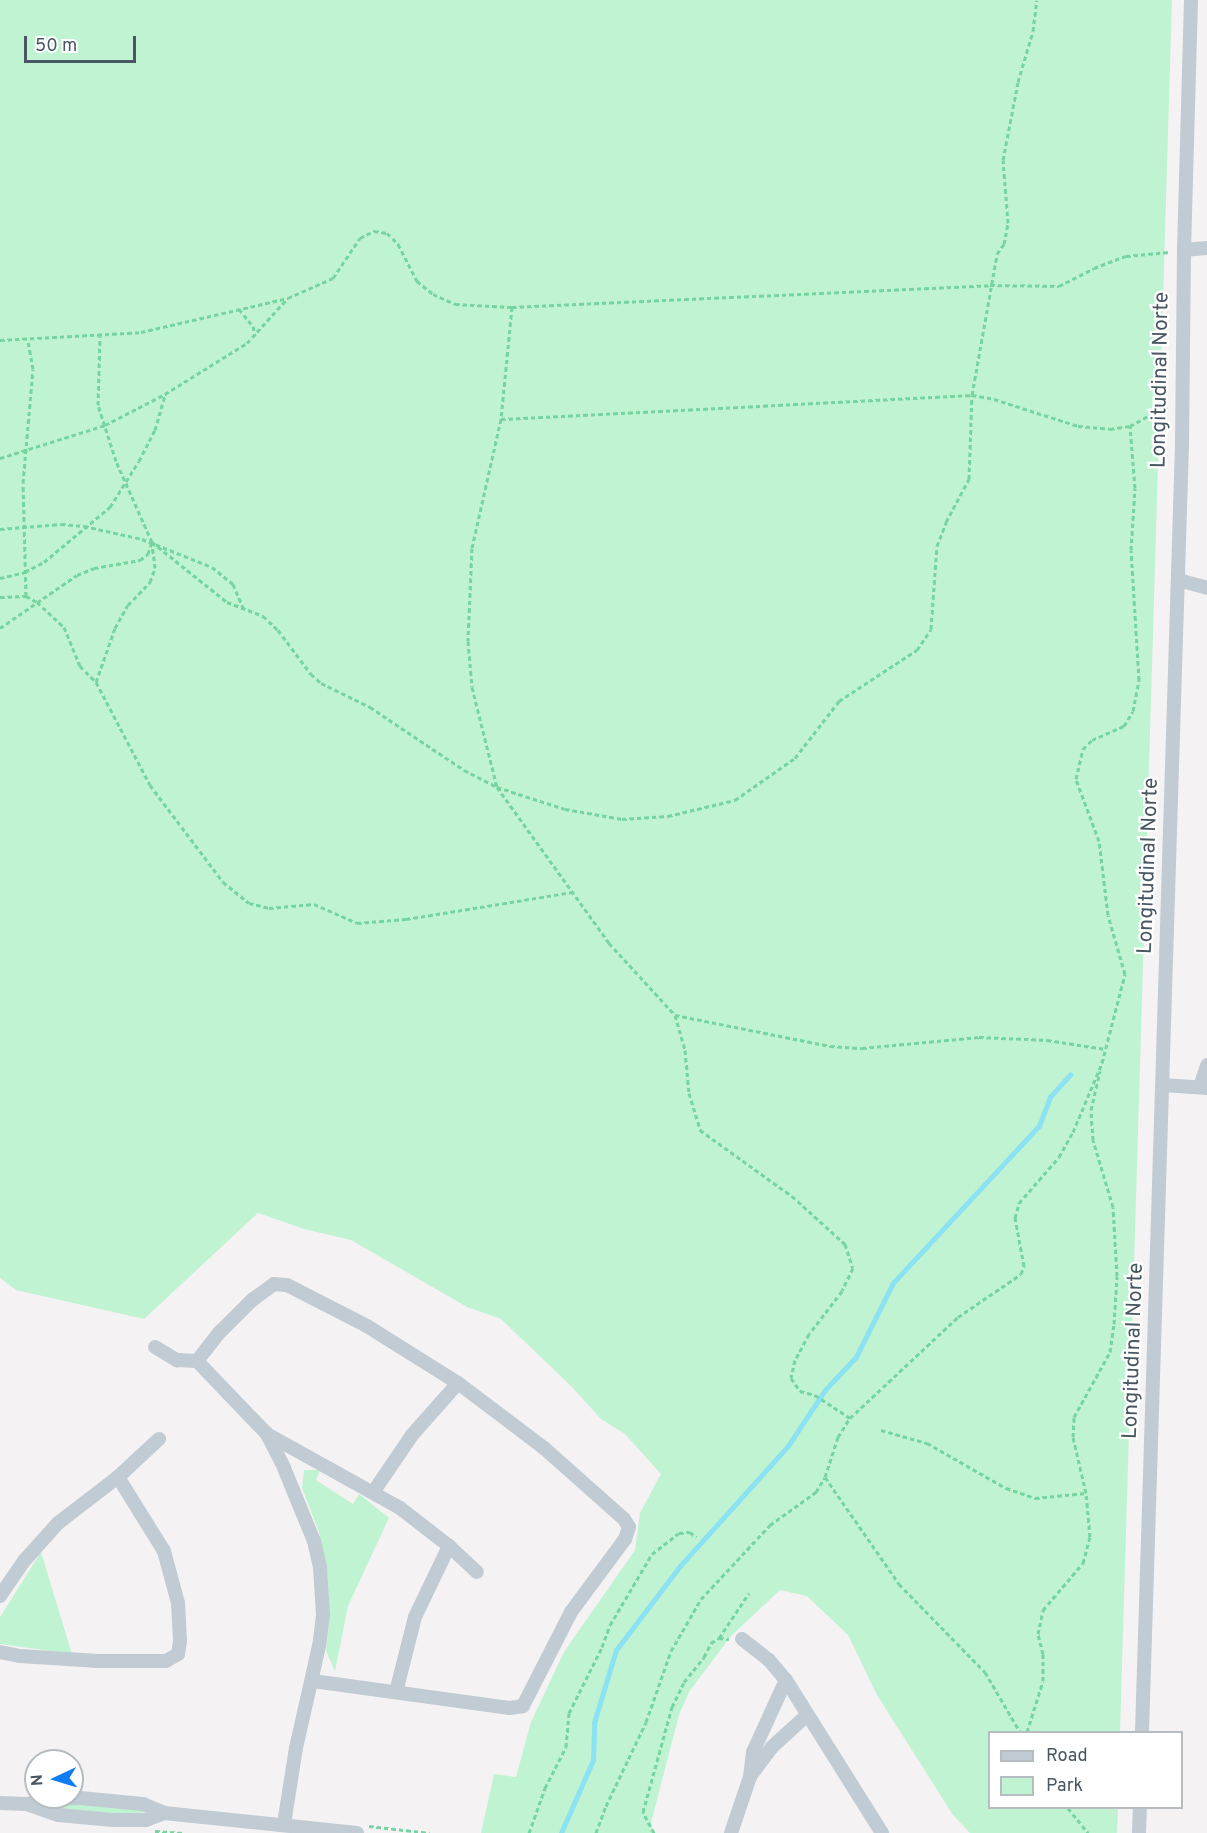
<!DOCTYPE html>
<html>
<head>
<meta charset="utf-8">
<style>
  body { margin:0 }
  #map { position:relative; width:1207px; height:1833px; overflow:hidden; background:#f5f2f3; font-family:Overpass,sans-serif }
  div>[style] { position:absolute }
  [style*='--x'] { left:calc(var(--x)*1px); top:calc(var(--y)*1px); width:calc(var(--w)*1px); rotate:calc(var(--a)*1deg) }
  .green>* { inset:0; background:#c0f3d2; transform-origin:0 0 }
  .stream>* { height:4.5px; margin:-2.25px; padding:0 2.25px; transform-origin:2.25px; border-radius:2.25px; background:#8ae2f3 }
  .path>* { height:3px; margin-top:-1.5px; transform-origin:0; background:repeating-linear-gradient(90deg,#75d4a1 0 4.5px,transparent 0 7.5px) }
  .street>* { height:14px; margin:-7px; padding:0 7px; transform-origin:7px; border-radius:7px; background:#c0cbd3 }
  span { translate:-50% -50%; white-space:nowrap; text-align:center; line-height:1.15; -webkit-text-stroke:4.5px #fff; paint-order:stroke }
  .street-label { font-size:21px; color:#485762 }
  .legend { position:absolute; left:988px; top:1731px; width:195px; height:78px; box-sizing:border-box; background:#fff; border:2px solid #b6bcc0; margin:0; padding:8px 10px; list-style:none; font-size:18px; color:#485762 }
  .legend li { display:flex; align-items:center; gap:12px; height:30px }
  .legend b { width:30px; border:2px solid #b6bcc0 }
  .north { position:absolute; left:24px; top:1749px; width:60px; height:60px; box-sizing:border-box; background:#fff; border:2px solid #b6bcc0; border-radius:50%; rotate:266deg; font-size:16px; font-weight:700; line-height:24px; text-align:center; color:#485762 }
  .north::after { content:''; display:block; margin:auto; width:21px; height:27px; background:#0f7cf3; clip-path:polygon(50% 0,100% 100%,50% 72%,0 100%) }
  .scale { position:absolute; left:24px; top:36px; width:112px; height:27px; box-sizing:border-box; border:3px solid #485762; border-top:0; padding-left:8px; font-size:18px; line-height:21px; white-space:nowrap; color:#485762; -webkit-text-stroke:4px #fff; paint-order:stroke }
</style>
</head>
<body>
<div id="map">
  <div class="green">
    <i style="clip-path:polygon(0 0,1172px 0,1120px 1732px,990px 1732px,990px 1808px,1118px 1808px,1117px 1833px,970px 1833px,953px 1815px,877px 1695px,848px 1635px,807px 1596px,780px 1590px,731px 1636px,689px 1692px,679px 1715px,651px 1823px,654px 1833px,481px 1833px,494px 1774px,516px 1777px,531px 1722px,564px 1652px,635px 1550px,640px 1513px,661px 1474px,625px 1434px,601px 1419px,571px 1386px,501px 1319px,467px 1307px,351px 1240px,304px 1229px,258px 1213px,144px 1319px,16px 1290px,0 1278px)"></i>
    <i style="clip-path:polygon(304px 1470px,320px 1470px,316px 1480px,353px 1504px,359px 1494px,389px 1518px,348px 1606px,335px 1671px,326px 1651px,329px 1626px,328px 1578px,319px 1532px,302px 1488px)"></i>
    <i style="clip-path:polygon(41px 1552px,72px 1654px,0 1644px,0 1617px)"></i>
    <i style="left:59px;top:1804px;width:84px;height:6px;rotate:3deg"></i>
  </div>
  <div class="stream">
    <i style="--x:561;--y:1833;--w:80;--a:-66.3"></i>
    <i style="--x:593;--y:1760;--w:37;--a:-88"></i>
    <i style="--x:594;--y:1723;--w:76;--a:-73.2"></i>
    <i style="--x:616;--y:1650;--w:106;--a:-52.7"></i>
    <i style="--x:680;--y:1566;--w:161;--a:-48"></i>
    <i style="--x:788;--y:1446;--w:67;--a:-56.5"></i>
    <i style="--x:825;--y:1390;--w:45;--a:-46.8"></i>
    <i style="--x:856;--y:1357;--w:83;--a:-63.4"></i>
    <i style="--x:893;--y:1283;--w:214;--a:-47.1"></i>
    <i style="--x:1039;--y:1126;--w:31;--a:-69"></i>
    <i style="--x:1050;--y:1097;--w:30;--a:-48"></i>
  </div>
  <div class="path">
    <i style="--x:512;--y:307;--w:113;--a:95.6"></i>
    <i style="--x:501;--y:419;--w:132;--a:102.7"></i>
    <i style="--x:472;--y:548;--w:93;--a:92.5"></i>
    <i style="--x:468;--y:641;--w:46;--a:85"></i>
    <i style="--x:472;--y:687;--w:103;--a:76"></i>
    <i style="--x:497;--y:787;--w:192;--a:54.3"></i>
    <i style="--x:609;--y:943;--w:98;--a:47.5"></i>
    <i style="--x:675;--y:1015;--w:36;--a:74"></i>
    <i style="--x:685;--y:1050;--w:43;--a:84.7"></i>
    <i style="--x:689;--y:1093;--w:39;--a:73"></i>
    <i style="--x:700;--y:1130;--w:113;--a:35.7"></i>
    <i style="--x:792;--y:1196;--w:72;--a:42.2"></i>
    <i style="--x:845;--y:1244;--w:25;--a:72"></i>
    <i style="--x:853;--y:1268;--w:25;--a:116"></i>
    <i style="--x:842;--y:1291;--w:54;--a:127.5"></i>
    <i style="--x:809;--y:1334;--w:30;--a:118"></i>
    <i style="--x:795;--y:1360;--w:18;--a:103"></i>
    <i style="--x:791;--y:1378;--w:16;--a:55"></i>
    <i style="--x:800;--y:1391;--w:16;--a:15"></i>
    <i style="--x:815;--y:1395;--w:42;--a:33.3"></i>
    <i style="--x:239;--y:309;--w:22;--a:51"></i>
    <i style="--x:253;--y:326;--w:10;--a:79"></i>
    <i style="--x:0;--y:340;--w:141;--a:-3.2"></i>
    <i style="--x:141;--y:332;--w:151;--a:-13"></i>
    <i style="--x:288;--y:298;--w:49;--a:-24"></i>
    <i style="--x:333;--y:278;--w:48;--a:-56"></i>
    <i style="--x:360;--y:238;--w:16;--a:-27"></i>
    <i style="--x:374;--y:231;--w:13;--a:9"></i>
    <i style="--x:387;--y:233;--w:16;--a:45"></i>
    <i style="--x:398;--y:244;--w:42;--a:62.8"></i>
    <i style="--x:417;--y:281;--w:21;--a:39"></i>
    <i style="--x:433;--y:294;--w:24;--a:24"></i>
    <i style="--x:455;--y:304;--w:57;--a:3"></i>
    <i style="--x:512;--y:307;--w:479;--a:-2.6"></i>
    <i style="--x:990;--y:285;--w:69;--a:0.8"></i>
    <i style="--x:1059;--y:286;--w:39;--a:-27"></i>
    <i style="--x:1094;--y:268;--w:34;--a:-21"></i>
    <i style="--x:1126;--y:256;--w:44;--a:-5.2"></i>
    <i style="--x:501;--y:419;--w:472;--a:-2.9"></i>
    <i style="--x:972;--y:395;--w:22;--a:10"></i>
    <i style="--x:994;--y:399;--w:88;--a:17.8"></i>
    <i style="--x:1078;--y:426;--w:32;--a:5"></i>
    <i style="--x:1110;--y:429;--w:20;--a:-9"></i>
    <i style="--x:1130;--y:426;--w:38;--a:-29"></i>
    <i style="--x:1163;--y:408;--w:7;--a:8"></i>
    <i style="--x:0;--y:458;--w:110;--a:-17.4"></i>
    <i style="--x:105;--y:425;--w:68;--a:-27.3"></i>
    <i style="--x:165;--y:394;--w:97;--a:-31.9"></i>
    <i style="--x:247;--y:343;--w:59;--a:-47.7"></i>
    <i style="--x:0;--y:529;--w:61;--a:-4.7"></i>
    <i style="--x:61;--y:524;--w:23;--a:5"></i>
    <i style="--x:84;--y:526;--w:59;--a:12.6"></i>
    <i style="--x:142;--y:539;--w:75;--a:21.8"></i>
    <i style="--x:212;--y:567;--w:27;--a:39"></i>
    <i style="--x:233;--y:584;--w:26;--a:67"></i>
    <i style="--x:0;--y:578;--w:26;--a:-13"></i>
    <i style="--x:25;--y:572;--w:21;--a:-28"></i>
    <i style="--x:44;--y:562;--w:86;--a:-39.8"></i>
    <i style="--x:110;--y:507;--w:54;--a:-57.8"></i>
    <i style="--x:139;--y:461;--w:35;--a:-63"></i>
    <i style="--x:155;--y:430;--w:36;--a:-74"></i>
    <i style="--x:26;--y:596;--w:113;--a:-91.5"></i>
    <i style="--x:23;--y:483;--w:114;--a:-85"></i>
    <i style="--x:33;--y:369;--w:29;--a:-100"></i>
    <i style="--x:0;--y:597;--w:26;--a:-2"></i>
    <i style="--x:26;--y:596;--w:13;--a:29"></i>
    <i style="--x:37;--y:602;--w:37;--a:43"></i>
    <i style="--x:64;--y:627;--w:42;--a:67.7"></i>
    <i style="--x:80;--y:666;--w:23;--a:45"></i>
    <i style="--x:96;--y:682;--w:116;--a:62.3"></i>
    <i style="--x:150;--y:785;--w:121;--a:53"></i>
    <i style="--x:223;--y:882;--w:33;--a:39"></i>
    <i style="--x:249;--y:903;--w:21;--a:14"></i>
    <i style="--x:269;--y:908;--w:45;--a:-5.1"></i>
    <i style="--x:314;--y:904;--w:47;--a:23.8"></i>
    <i style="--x:357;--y:923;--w:49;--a:-4.7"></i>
    <i style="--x:406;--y:919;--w:168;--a:-9.2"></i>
    <i style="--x:0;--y:628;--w:93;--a:-34.5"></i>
    <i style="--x:77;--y:575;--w:18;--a:-22"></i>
    <i style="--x:94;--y:568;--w:47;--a:-9.9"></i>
    <i style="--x:140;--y:560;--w:10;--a:-37"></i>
    <i style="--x:148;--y:554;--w:13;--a:-72"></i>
    <i style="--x:152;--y:542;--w:96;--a:38.7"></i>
    <i style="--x:227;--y:602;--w:39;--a:21"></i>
    <i style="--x:263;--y:616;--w:21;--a:43"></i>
    <i style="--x:278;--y:630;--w:55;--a:53.1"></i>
    <i style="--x:311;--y:674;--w:13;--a:42"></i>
    <i style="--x:321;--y:683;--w:55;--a:26.1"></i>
    <i style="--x:370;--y:707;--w:113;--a:33.8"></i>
    <i style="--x:464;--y:770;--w:37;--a:27"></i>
    <i style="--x:497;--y:787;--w:71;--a:17.9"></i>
    <i style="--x:565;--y:809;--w:58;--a:10"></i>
    <i style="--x:622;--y:819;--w:46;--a:-3.7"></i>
    <i style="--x:668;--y:816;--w:69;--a:-13.4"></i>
    <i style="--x:735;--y:800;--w:73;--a:-35"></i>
    <i style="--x:795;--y:758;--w:72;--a:-52.3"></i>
    <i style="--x:839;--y:701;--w:93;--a:-33.2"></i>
    <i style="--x:917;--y:650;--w:25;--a:-56"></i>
    <i style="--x:931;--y:629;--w:83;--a:-85.9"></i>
    <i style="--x:937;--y:546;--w:26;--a:-69"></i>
    <i style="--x:946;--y:522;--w:49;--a:-61.9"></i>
    <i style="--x:969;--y:479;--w:84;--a:-88"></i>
    <i style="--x:972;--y:395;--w:143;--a:-79.9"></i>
    <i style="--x:997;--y:254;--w:12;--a:-55"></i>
    <i style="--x:1004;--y:244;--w:21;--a:-79"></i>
    <i style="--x:1008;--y:223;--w:63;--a:-94.5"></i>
    <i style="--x:1003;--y:160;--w:79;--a:-79.1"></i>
    <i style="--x:1018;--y:82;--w:53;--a:-73.6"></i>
    <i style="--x:1033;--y:31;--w:31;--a:-83"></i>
    <i style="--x:96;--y:682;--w:57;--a:-70.6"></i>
    <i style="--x:115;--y:628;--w:26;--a:-61"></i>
    <i style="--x:128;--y:605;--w:32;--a:-46"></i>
    <i style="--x:150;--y:582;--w:15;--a:-70"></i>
    <i style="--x:155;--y:568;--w:26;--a:-97"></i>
    <i style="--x:152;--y:542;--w:89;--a:-114"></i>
    <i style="--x:116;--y:461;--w:59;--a:-107.8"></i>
    <i style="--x:98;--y:405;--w:69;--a:-88.3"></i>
    <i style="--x:675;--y:1015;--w:158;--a:11.3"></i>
    <i style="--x:830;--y:1046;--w:32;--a:4"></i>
    <i style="--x:862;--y:1048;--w:118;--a:-5.4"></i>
    <i style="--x:979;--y:1037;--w:68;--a:2.5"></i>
    <i style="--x:1047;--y:1040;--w:59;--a:8.8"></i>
    <i style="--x:881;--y:1430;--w:48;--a:15.8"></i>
    <i style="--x:927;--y:1443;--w:91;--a:29.7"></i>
    <i style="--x:1006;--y:1488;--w:31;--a:19"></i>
    <i style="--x:1035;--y:1498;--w:51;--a:-5.6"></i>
    <i style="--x:825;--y:1477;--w:130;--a:55.3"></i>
    <i style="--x:899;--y:1584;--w:123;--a:45.7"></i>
    <i style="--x:985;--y:1672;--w:69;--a:59.7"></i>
    <i style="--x:719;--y:1638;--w:54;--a:-56.3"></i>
    <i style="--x:1027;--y:1732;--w:53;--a:-72.6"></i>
    <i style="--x:1043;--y:1681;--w:27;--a:-90"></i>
    <i style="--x:1043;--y:1654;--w:21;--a:-104"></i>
    <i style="--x:1038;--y:1634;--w:25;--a:-78"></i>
    <i style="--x:1043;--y:1610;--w:62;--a:-49.6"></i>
    <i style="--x:1083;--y:1563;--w:27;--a:-75"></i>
    <i style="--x:1090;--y:1537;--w:44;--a:-95.2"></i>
    <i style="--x:1086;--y:1493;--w:57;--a:-103.1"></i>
    <i style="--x:1073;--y:1437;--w:20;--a:-87"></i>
    <i style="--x:1074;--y:1417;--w:74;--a:-61"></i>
    <i style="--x:1110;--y:1352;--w:28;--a:-82"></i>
    <i style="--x:1114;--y:1324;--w:48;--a:-86.4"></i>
    <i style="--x:1117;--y:1276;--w:69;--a:-93.3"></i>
    <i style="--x:1113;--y:1207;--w:70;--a:-106.6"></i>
    <i style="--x:1093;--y:1140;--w:30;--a:-94"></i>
    <i style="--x:1091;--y:1110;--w:40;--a:-77"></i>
    <i style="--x:1068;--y:1808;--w:32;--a:51"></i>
    <i style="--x:369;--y:1826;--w:61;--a:6.5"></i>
    <i style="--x:155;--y:1831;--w:28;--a:4"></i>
    <i style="--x:529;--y:1833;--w:48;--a:-70.4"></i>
    <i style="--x:545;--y:1788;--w:46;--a:-62.9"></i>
    <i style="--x:566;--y:1747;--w:34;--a:-85"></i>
    <i style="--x:569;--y:1713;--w:74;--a:-63.4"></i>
    <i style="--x:602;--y:1647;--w:23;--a:-70"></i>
    <i style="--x:610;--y:1625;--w:82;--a:-59.4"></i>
    <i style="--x:652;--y:1554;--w:34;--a:-38"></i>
    <i style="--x:679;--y:1533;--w:11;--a:-5"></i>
    <i style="--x:690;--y:1532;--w:8;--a:40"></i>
    <i style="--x:596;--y:1833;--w:29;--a:-70"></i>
    <i style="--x:606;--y:1806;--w:93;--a:-64.5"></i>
    <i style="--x:646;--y:1722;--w:75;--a:-70.6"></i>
    <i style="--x:671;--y:1651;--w:60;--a:-60"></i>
    <i style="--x:701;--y:1599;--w:101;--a:-47"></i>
    <i style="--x:770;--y:1525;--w:57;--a:-35.7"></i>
    <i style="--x:816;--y:1492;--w:17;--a:-59"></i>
    <i style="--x:825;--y:1477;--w:42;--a:-72"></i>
    <i style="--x:838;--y:1437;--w:22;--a:-58"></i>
    <i style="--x:850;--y:1418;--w:148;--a:-43.1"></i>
    <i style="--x:958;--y:1317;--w:76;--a:-34.3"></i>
    <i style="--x:1021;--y:1274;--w:9;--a:-69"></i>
    <i style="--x:1024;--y:1266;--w:49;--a:-100.6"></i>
    <i style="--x:1015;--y:1218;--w:16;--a:-75"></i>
    <i style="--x:1019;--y:1203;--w:61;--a:-49"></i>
    <i style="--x:1059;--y:1157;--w:29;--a:-61"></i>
    <i style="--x:1073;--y:1132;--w:75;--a:-67.2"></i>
    <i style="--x:1102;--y:1063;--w:92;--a:-75.5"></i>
    <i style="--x:1125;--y:974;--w:61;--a:-106.1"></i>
    <i style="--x:1108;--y:915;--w:75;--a:-96.9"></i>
    <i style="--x:1099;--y:841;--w:66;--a:-110.4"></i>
    <i style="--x:1076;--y:779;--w:31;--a:-77"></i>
    <i style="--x:1083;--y:749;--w:13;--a:-45"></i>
    <i style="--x:1092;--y:740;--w:35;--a:-24"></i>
    <i style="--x:1124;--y:726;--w:17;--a:-59"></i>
    <i style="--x:1133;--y:711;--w:32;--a:-79"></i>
    <i style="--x:1139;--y:680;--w:130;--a:-93.5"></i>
    <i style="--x:1131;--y:550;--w:62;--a:-86.3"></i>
    <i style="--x:1135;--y:488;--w:62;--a:-94.6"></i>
    <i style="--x:654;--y:1833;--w:24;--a:-118"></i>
    <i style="--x:643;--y:1812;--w:109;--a:-74.6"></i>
    <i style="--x:672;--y:1707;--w:28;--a:-64"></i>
    <i style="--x:684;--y:1682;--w:32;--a:-51"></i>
    <i style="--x:704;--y:1657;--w:16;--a:-63"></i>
    <i style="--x:711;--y:1643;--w:9;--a:-32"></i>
    <i style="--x:719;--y:1638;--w:10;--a:6"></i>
  </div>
  <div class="street">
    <i style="--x:1184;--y:250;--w:23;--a:-5"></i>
    <i style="--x:1178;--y:580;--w:30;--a:15"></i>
    <i style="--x:1163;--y:1085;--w:44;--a:3.9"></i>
    <i style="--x:1200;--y:1087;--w:23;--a:-72"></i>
    <i style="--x:155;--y:1347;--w:26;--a:31"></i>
    <i style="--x:177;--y:1360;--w:20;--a:3"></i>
    <i style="--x:197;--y:1361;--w:101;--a:46.2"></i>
    <i style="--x:267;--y:1434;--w:38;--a:63"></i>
    <i style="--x:284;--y:1468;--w:79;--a:67.7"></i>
    <i style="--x:314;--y:1541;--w:27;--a:77"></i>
    <i style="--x:320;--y:1567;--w:48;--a:86.4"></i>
    <i style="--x:323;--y:1615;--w:31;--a:97"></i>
    <i style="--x:319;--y:1646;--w:105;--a:102.7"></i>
    <i style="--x:296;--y:1748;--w:77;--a:99"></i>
    <i style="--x:197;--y:1361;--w:37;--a:-52"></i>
    <i style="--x:220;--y:1332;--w:45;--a:-45"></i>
    <i style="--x:252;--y:1300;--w:27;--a:-36"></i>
    <i style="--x:274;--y:1284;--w:13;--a:4"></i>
    <i style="--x:287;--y:1285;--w:90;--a:27.1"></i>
    <i style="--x:367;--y:1326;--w:107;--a:32.1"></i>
    <i style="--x:458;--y:1383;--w:108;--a:37.1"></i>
    <i style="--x:544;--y:1448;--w:107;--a:41.6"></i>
    <i style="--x:624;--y:1519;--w:9;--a:58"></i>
    <i style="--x:629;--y:1527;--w:13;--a:108"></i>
    <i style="--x:625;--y:1539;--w:91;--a:126.5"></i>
    <i style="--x:571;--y:1612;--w:106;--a:117.1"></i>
    <i style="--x:523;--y:1706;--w:13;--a:171"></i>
    <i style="--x:510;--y:1708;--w:199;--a:-172.2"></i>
    <i style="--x:267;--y:1434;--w:152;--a:29.1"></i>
    <i style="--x:400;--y:1508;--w:62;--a:37.8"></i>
    <i style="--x:449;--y:1546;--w:38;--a:43"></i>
    <i style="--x:374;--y:1491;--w:68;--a:-55.8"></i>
    <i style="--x:412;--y:1435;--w:69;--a:-48.5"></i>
    <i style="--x:0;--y:1596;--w:42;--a:-55.6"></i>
    <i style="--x:24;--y:1561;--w:51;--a:-48.2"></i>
    <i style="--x:58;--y:1523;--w:76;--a:-37.5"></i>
    <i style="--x:118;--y:1477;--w:56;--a:-42.8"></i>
    <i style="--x:742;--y:1639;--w:34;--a:38"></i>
    <i style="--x:769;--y:1660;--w:26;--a:50"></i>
    <i style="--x:786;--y:1680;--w:181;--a:57.9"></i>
    <i style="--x:0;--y:1652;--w:20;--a:11"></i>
    <i style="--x:20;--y:1656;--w:78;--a:3.7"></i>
    <i style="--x:98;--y:1661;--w:68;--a:0"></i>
    <i style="--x:166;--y:1661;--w:14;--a:-30"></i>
    <i style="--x:178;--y:1654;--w:13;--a:-81"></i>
    <i style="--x:180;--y:1641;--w:38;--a:-93"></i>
    <i style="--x:178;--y:1603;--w:54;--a:-105.1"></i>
    <i style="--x:164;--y:1551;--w:87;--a:-121.9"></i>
    <i style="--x:396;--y:1692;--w:77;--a:-75.8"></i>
    <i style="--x:415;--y:1617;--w:79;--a:-64.4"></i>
    <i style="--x:1142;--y:1732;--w:1290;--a:-88.22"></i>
    <i style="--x:1182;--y:443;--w:193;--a:-89.4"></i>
    <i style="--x:1184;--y:250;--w:250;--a:-88.4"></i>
    <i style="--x:751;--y:1775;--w:35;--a:-53"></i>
    <i style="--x:772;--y:1747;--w:47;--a:-42.4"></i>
    <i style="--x:0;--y:1803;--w:27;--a:2"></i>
    <i style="--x:27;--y:1804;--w:24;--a:-12"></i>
    <i style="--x:50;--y:1799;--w:30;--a:-2"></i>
    <i style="--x:80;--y:1798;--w:63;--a:5.4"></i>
    <i style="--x:143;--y:1804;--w:23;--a:23"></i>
    <i style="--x:164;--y:1813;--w:194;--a:5.9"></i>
    <i style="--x:29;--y:1805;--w:31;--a:19"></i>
    <i style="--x:58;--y:1815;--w:55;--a:5.2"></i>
    <i style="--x:113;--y:1820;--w:33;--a:0"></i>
    <i style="--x:146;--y:1820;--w:19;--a:-21"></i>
    <i style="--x:731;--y:1833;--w:59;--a:-71.3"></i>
    <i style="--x:750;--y:1777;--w:25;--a:-83"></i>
    <i style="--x:753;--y:1752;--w:79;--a:-65.4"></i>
    <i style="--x:1139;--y:1833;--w:25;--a:-88"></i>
  </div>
  <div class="street-label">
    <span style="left:1161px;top:380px;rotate:-89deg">Longitudinal Norte</span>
    <span style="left:1149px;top:866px;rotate:-88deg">Longitudinal Norte</span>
    <span style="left:1134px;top:1351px;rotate:-88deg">Longitudinal Norte</span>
  </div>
  <ul class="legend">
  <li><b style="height:8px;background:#c0cbd3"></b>Road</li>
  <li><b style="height:16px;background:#c0f3d2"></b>Park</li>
  </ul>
  <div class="north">N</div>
  <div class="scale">50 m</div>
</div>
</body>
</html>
